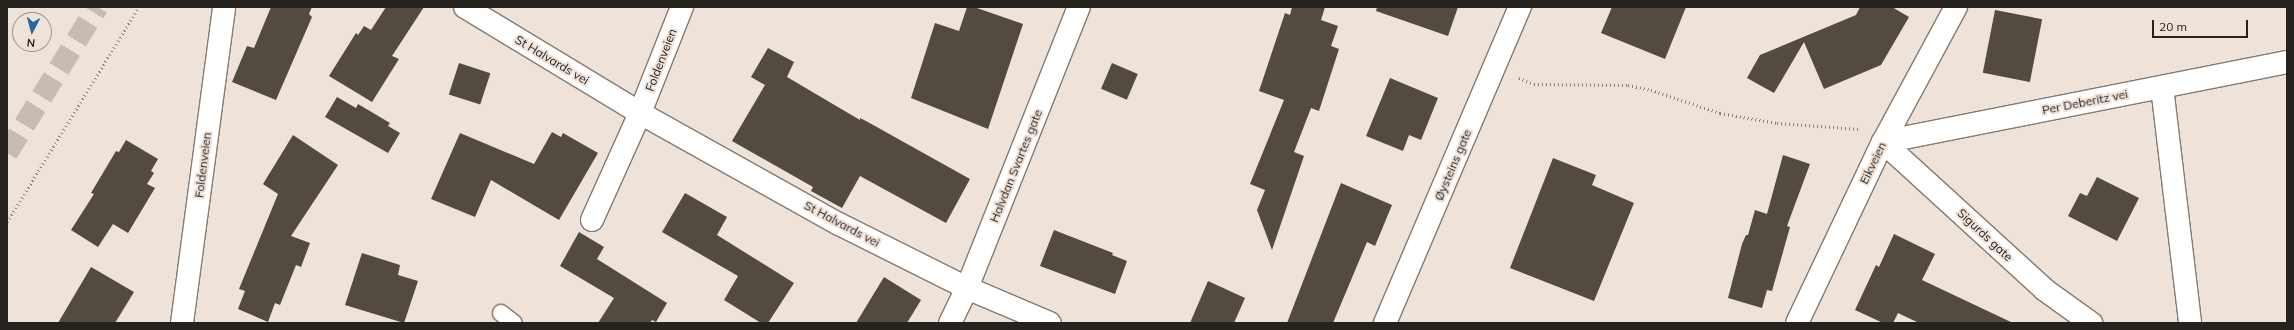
<!DOCTYPE html>
<html>
<head>
<meta charset="utf-8">
<style>
  body { margin:0 }
  #map { position:relative; width:2294px; height:330px; overflow:hidden; background:#eee2d9; font-family:Mulish,sans-serif }
  div>[style] { position:absolute }
  [style*='--x'] { left:calc(var(--x)*1px); top:calc(var(--y)*1px); width:calc(var(--w)*1px); rotate:calc(var(--a)*1deg) }
  .building>* { inset:0; background:#534a42; transform-origin:0 0 }
  .highway-tunnel>* { height:22px; margin-top:-11px; transform-origin:0; background:repeating-linear-gradient(90deg,#c6bcb4 0 22px,transparent 0 33px) }
  .path>* { height:2.5px; margin-top:-1.25px; transform-origin:0; background:repeating-linear-gradient(90deg,#8a827b 0 1px,transparent 0 4px) }
  .roads { filter:drop-shadow(1px 0 #847a71) drop-shadow(-1px 0 #847a71) drop-shadow(0 1px #847a71) drop-shadow(0 -1px #847a71) }
  .lane>* { height:16px; margin:-8px; padding:0 8px; transform-origin:8px; border-radius:8px; background:#fff }
  .street>* { height:22px; margin:-11px; padding:0 11px; transform-origin:11px; border-radius:11px; background:#fff }
  span { translate:-50% -50%; white-space:nowrap; text-align:center; line-height:1.15; -webkit-text-stroke:4px #eee2d9; paint-order:stroke }
  .street-label { font-size:12px; color:#26221e }
  .frame { position:absolute; inset:0; border:8px solid #26221e; pointer-events:none }
  .north { position:absolute; left:12px; top:12px; width:40px; height:40px; box-sizing:border-box; background:#eee2d9; border:1px solid #9e958e; border-radius:50%; rotate:186deg; font-size:11px; font-weight:700; line-height:16px; text-align:center; color:#26221e }
  .north::after { content:''; display:block; margin:auto; width:14px; height:18px; background:#27679d; clip-path:polygon(50% 0,100% 100%,50% 72%,0 100%) }
  .scale { position:absolute; left:2152px; top:20px; width:96px; height:18px; box-sizing:border-box; border:2px solid #26221e; border-top:0; padding-left:5px; font-size:12px; line-height:14px; white-space:nowrap; color:#26221e; -webkit-text-stroke:3px #eee2d9; paint-order:stroke }
</style>
</head>
<body>
<div id="map">
  <div class="building">
    <i style="clip-path:polygon(271px 7px,312px 7px,309px 14px,312px 17px,276px 100px,232px 82px,247px 46px,254px 48px)"></i>
    <i style="clip-path:polygon(386px 7px,424px 7px,392px 56px,399px 59px,372px 102px,329px 76px,356px 33px,358px 35px,364px 26px,371px 30px)"></i>
    <i style="clip-path:polygon(967px 7px,974px 7px,1023px 24px,988px 129px,911px 98px,935px 23px,959px 31px)"></i>
    <i style="clip-path:polygon(1292px 7px,1325px 7px,1321px 20px,1338px 26px,1331px 46px,1339px 49px,1319px 111px,1311px 108px,1294px 152px,1304px 156px,1272px 250px,1257px 210px,1265px 190px,1250px 184px,1284px 100px,1259px 91px,1285px 13px,1290px 15px)"></i>
    <i style="clip-path:polygon(1377px 7px,1458px 7px,1448px 36px,1376px 11px)"></i>
    <i style="clip-path:polygon(1612px 7px,1686px 7px,1665px 59px,1601px 33px)"></i>
    <i style="clip-path:polygon(1860px 7px,1892px 7px,1909px 17px,1881px 65px,1824px 89px,1804px 42px,1774px 93px,1747px 78px,1760px 55px,1856px 15px)"></i>
    <i style="left:1995px;top:10px;width:48px;height:64px;rotate:11deg"></i>
    <i style="clip-path:polygon(768px 48px,794px 62px,787px 77px,860px 120px,860px 118px,866px 121px,970px 179px,946px 223px,860px 176px,842px 208px,811px 191px,813px 187px,732px 141px,765px 85px,751px 77px)"></i>
    <i style="left:459px;top:63px;width:33px;height:33px;rotate:18deg"></i>
    <i style="left:1112px;top:63px;width:28px;height:28px;rotate:23deg"></i>
    <i style="clip-path:polygon(1390px 78px,1438px 98px,1421px 140px,1409px 135px,1403px 151px,1366px 136px)"></i>
    <i style="clip-path:polygon(337px 97px,356px 108px,358px 104px,390px 123px,388px 126px,400px 133px,388px 153px,325px 117px)"></i>
    <i style="clip-path:polygon(552px 132px,561px 137px,563px 133px,598px 153px,559px 220px,491px 180px,475px 217px,431px 199px,460px 133px,534px 164px)"></i>
    <i style="clip-path:polygon(293px 135px,338px 165px,291px 236px,310px 243px,301px 267px,296px 265px,280px 305px,275px 303px,268px 322px,238px 309px,245px 291px,239px 289px,278px 194px,263px 184px)"></i>
    <i style="clip-path:polygon(126px 140px,158px 159px,151px 171px,154px 173px,147px 184px,155px 188px,128px 233px,113px 224px,98px 247px,71px 230px,94px 194px,91px 193px,116px 151px,119px 152px)"></i>
    <i style="clip-path:polygon(1783px 155px,1810px 164px,1787px 226px,1790px 227px,1772px 291px,1767px 290px,1762px 308px,1728px 298px,1742px 244px,1746px 235px,1748px 235px,1755px 210px,1767px 214px)"></i>
    <i style="clip-path:polygon(1553px 158px,1596px 175px,1592px 185px,1634px 203px,1594px 301px,1510px 268px)"></i>
    <i style="clip-path:polygon(2097px 177px,2139px 198px,2117px 241px,2068px 216px,2080px 193px,2087px 196px)"></i>
    <i style="clip-path:polygon(1341px 183px,1392px 205px,1375px 246px,1367px 242px,1333px 323px,1287px 323px)"></i>
    <i style="clip-path:polygon(685px 193px,727px 217px,717px 235px,794px 283px,768px 323px,761px 323px,724px 300px,738px 276px,662px 232px)"></i>
    <i style="clip-path:polygon(1054px 230px,1113px 253px,1112px 255px,1127px 261px,1115px 294px,1040px 266px)"></i>
    <i style="clip-path:polygon(579px 232px,604px 247px,597px 259px,667px 303px,656px 322px,652px 320px,650px 323px,598px 323px,614px 298px,560px 266px)"></i>
    <i style="clip-path:polygon(1894px 234px,1935px 254px,1922px 280px,2013px 323px,1919px 323px,1898px 313px,1893px 323px,1883px 323px,1855px 310px,1876px 265px,1879px 267px)"></i>
    <i style="clip-path:polygon(362px 253px,400px 265px,398px 275px,418px 281px,404px 323px,345px 305px)"></i>
    <i style="clip-path:polygon(91px 267px,134px 292px,115px 323px,58px 323px)"></i>
    <i style="clip-path:polygon(884px 277px,921px 300px,907px 323px,856px 323px)"></i>
    <i style="clip-path:polygon(1208px 281px,1245px 298px,1234px 323px,1190px 323px)"></i>
  </div>
  <div class="highway-tunnel">
    <i style="--x:7;--y:153;--w:172;--a:-58.3"></i>
  </div>
  <div class="path">
    <i style="--x:1519;--y:78;--w:16;--a:22"></i>
    <i style="--x:1534;--y:84;--w:94;--a:0.6"></i>
    <i style="--x:1628;--y:85;--w:24;--a:12"></i>
    <i style="--x:1651;--y:90;--w:73;--a:18.4"></i>
    <i style="--x:1720;--y:113;--w:58;--a:10"></i>
    <i style="--x:1777;--y:123;--w:82;--a:4.2"></i>
    <i style="--x:7;--y:222;--w:252;--a:-58.5"></i>
  </div>
  <div class="roads">
    <div class="lane">
      <i style="--x:501;--y:313;--w:16;--a:38"></i>
    </div>
    <div class="street">
      <i style="--x:465;--y:7;--w:205;--a:31.2"></i>
      <i style="--x:640;--y:113;--w:228;--a:29.2"></i>
      <i style="--x:839;--y:224;--w:143;--a:26.6"></i>
      <i style="--x:967;--y:288;--w:90;--a:22.9"></i>
      <i style="--x:2162;--y:87;--w:238;--a:83.2"></i>
      <i style="--x:1883;--y:142;--w:412;--a:-11.2"></i>
      <i style="--x:1883;--y:142;--w:219;--a:42.4"></i>
      <i style="--x:2045;--y:290;--w:57;--a:35.7"></i>
      <i style="--x:592;--y:220;--w:117;--a:-65.8"></i>
      <i style="--x:640;--y:113;--w:114;--a:-68.4"></i>
      <i style="--x:182;--y:323;--w:319;--a:-82.4"></i>
      <i style="--x:950;--y:323;--w:39;--a:-64"></i>
      <i style="--x:967;--y:288;--w:302;--a:-68.3"></i>
      <i style="--x:1385;--y:323;--w:344;--a:-66.9"></i>
      <i style="--x:1797;--y:323;--w:200;--a:-64.6"></i>
      <i style="--x:1883;--y:142;--w:153;--a:-61.6"></i>
    </div>
  </div>
  <div class="street-label">
    <span style="left:552px;top:60px;rotate:31deg">St Halvards vei</span>
    <span style="left:661px;top:60px;rotate:-69deg">Foldenveien</span>
    <span style="left:2085px;top:102px;rotate:-11deg">Per Deberitz vei</span>
    <span style="left:1873px;top:163px;rotate:-64deg">Eikveien</span>
    <span style="left:203px;top:165px;rotate:-83deg">Foldenveien</span>
    <span style="left:1453px;top:165px;rotate:-67deg">Øysteins gate</span>
    <span style="left:1016px;top:166px;rotate:-68deg">Halvdan Svartes gate</span>
    <span style="left:842px;top:224px;rotate:28deg">St Halvards vei</span>
    <span style="left:1985px;top:235px;rotate:43deg">Sigurds gate</span>
  </div>
  <div class="frame"></div>
  <div class="north">N</div>
  <div class="scale">20 m</div>
</div>
</body>
</html>
